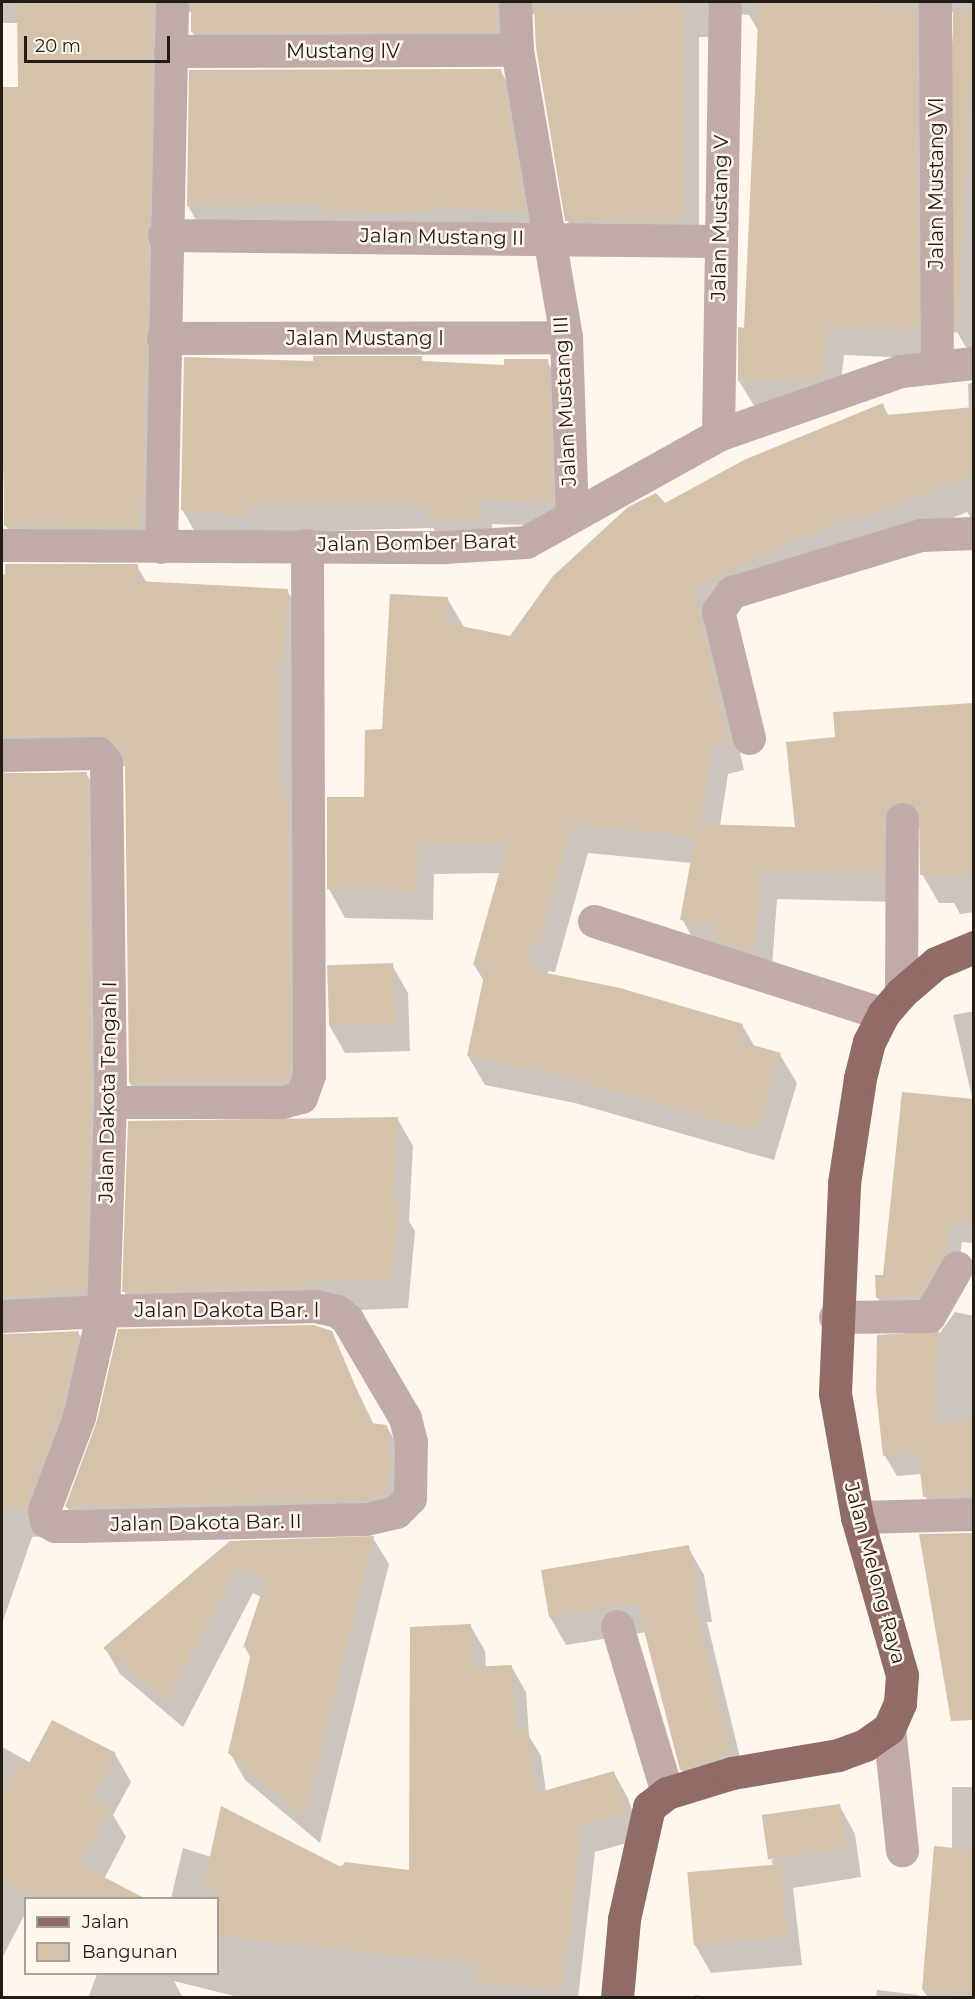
<!DOCTYPE html>
<html>
<head>
<meta charset="utf-8">
<style>
  body { margin:0 }
  #map { position:relative; width:975px; height:1999px; overflow:hidden; background:#fff7ed; font-family:Montserrat,sans-serif }
  div>[style] { position:absolute }
  [style*='--x'] { left:calc(var(--x)*1px); top:calc(var(--y)*1px); width:calc(var(--w)*1px); rotate:calc(var(--a)*1deg) }
  .shadow>* { inset:0; background:#0003 }
  .building>* { inset:0; background:#d5c2ab; transform-origin:0 0 }
  .minor>* { height:33px; margin:-16.5px; padding:0 16.5px; transform-origin:16.5px; border-radius:16.5px; background:#c1aba8 }
  .major>* { height:33px; margin:-16.5px; padding:0 16.5px; transform-origin:16.5px; border-radius:16.5px; background:#916b66 }
  span { translate:-50% -50%; white-space:nowrap; text-align:center; line-height:1.15; -webkit-text-stroke:5px #fff7ed; paint-order:stroke }
  .street-label { font-size:20px; color:#231c14 }
  .frame { position:absolute; inset:0; border:3px solid #231c14; pointer-events:none }
  .legend { position:absolute; left:24px; top:1897px; width:195px; height:78px; box-sizing:border-box; background:#fff7ed; border:2px solid #a79f96; margin:0; padding:8px 10px; list-style:none; font-size:18px; color:#231c14 }
  .legend li { display:flex; align-items:center; gap:12px; height:30px }
  .legend b { width:30px; border:2px solid #a79f96 }
  .scale { position:absolute; left:24px; top:36px; width:146px; height:27px; box-sizing:border-box; border:3px solid #231c14; border-top:0; padding-left:8px; font-size:18px; line-height:21px; white-space:nowrap; color:#231c14; -webkit-text-stroke:4px #fff7ed; paint-order:stroke }
</style>
</head>
<body>
<div id="map">
  <div class="shadow">
    <i style="clip-path:polygon(2px 2px,974px 2px,974px 361px,957px 332px,953px 12px,941px 15px,934px 359px,844px 355px,838px 407px,756px 409px,739px 381px,745px 329px,759px 32px,749px 15px,732px 14px,722px 37px,699px 37px,699px 250px,583px 249px,567px 220px,536px 14px,522px 14px,513px 60px,208px 61px,192px 32px,191px 12px,179px 14px,159px 534px,23px 555px,6px 526px,2px 450px,2px 88px,19px 89px,19px 23px,2px 23px)"></i>
    <i style="clip-path:polygon(500px 70px,516px 98px,540px 238px,204px 233px,188px 206px)"></i>
    <i style="clip-path:polygon(421px 358px,424px 363px,505px 366px,547px 361px,561px 385px,566px 526px,492px 524px,492px 544px,442px 543px,433px 528px,196px 534px,182px 509px,314px 363px)"></i>
    <i style="clip-path:polygon(974px 382px,974px 523px,967px 512px,709px 617px,744px 770px,728px 774px,720px 826px,797px 828px,837px 738px,974px 704px,974px 912px,960px 914px,954px 903px,939px 903px,922px 874px,922px 830px,919px 829px,902px 838px,899px 902px,777px 899px,771px 981px,698px 948px,682px 919px,692px 863px,588px 853px,555px 972px,548px 971px,547px 975px,742px 1025px,755px 1047px,780px 1055px,797px 1083px,774px 1160px,575px 1103px,485px 1085px,468px 1056px,484px 981px,474px 965px,500px 873px,434px 874px,433px 920px,345px 918px,329px 889px,366px 799px,384px 731px,447px 598px,464px 627px,511px 638px,664px 505px,882px 405px,889px 416px,969px 409px,968px 384px)"></i>
    <i style="clip-path:polygon(137px 566px,147px 583px,287px 590px,303px 618px,305px 1101px,146px 1111px,130px 1083px,126px 767px,114px 762px,8px 767px,4px 773px,86px 773px,103px 801px,100px 1321px,17px 1325px,2px 1334px,78px 1332px,94px 1360px,42px 1536px,32px 1537px,2px 1624px,2px 576px)"></i>
    <i style="clip-path:polygon(392px 965px,408px 993px,410px 1051px,345px 1053px,329px 1025px)"></i>
    <i style="clip-path:polygon(974px 1011px,974px 1243px,962px 1242px,958px 1272px,930px 1318px,889px 1318px,877px 1297px,885px 1277px,973px 1101px,953px 1015px)"></i>
    <i style="clip-path:polygon(397px 1118px,413px 1146px,409px 1221px,415px 1231px,408px 1308px,140px 1319px,124px 1291px)"></i>
    <i style="clip-path:polygon(955px 1312px,974px 1316px,974px 1516px,937px 1517px,925px 1496px,922px 1474px,897px 1476px,885px 1456px,939px 1334px)"></i>
    <i style="clip-path:polygon(328px 1330px,374px 1425px,387px 1427px,403px 1455px,406px 1498px,83px 1535px,67px 1507px,99px 1422px)"></i>
    <i style="clip-path:polygon(373px 1538px,389px 1564px,320px 1843px,245px 1780px,230px 1753px,251px 1659px,245px 1647px,261px 1597px,253px 1593px,183px 1727px,120px 1674px,105px 1648px,231px 1543px)"></i>
    <i style="clip-path:polygon(688px 1547px,704px 1575px,712px 1622px,707px 1622px,746px 1782px,697px 1797px,681px 1769px,646px 1632px,566px 1645px,550px 1617px,543px 1571px)"></i>
    <i style="clip-path:polygon(470px 1625px,485px 1651px,486px 1668px,511px 1666px,526px 1692px,529px 1736px,541px 1756px,546px 1792px,614px 1773px,628px 1798px,641px 1839px,595px 1852px,578px 1998px,242px 1998px,174px 1981px,183px 1998px,88px 1998px,97px 1974px,218px 1974px,218px 1898px,171px 1898px,183px 1848px,211px 1857px,411px 1871px)"></i>
    <i style="clip-path:polygon(2px 1747px,31px 1763px,115px 1754px,131px 1782px,113px 1815px,126px 1837px,104px 1879px,116px 1898px,26px 1898px,26px 1912px,2px 1958px)"></i>
    <i style="clip-path:polygon(952px 1787px,974px 1787px,974px 1998px,928px 1998px,923px 1990px,952px 1849px)"></i>
    <i style="clip-path:polygon(839px 1805px,855px 1834px,861px 1877px,793px 1888px,802px 1965px,711px 1973px,695px 1945px,688px 1874px,774px 1866px,771px 1861px)"></i>
    <i style="clip-path:polygon(877px 1990px,919px 1995px,920px 1998px,876px 1998px)"></i>
    <i style="clip-path:polygon(695px 1995px,715px 1998px,695px 1998px)"></i>
  </div>
  <div class="building">
    <i style="clip-path:polygon(87px 2px,153px 2px,149px 224px,145px 234px,148px 245px,143px 506px,139px 505px,139px 527px,4px 526px,2px 87px,18px 87px,17px 5px,87px 5px)"></i>
    <i style="left:191px;top:2px;width:305px;height:30px"></i>
    <i style="clip-path:polygon(644px 2px,683px 2px,683px 222px,565px 221px,536px 48px,534px 6px,644px 7px)"></i>
    <i style="clip-path:polygon(759px 2px,829px 2px,916px 8px,918px 331px,828px 327px,822px 379px,814px 382px,738px 381px,738px 327px,744px 328px)"></i>
    <i style="left:954px;top:10px;width:20px;height:322px;rotate:3deg"></i>
    <i style="clip-path:polygon(501px 69px,526px 212px,431px 207px,432px 211px,327px 215px,325px 205px,187px 206px,189px 70px)"></i>
    <i style="clip-path:polygon(313px 356px,422px 356px,422px 361px,504px 365px,504px 359px,548px 359px,553px 502px,479px 500px,479px 520px,427px 520px,426px 505px,248px 506px,248px 517px,181px 510px,184px 357px,313px 361px)"></i>
    <i style="clip-path:polygon(883px 403px,887px 415px,974px 407px,974px 475px,855px 521px,853px 515px,693px 588px,728px 741px,712px 745px,700px 824px,795px 827px,786px 742px,835px 737px,833px 712px,974px 703px,974px 876px,920px 875px,919px 810px,911px 803px,893px 802px,883px 819px,883px 874px,761px 871px,755px 953px,715px 940px,716px 926px,680px 920px,695px 837px,572px 824px,539px 943px,532px 943px,528px 962px,534px 963px,532px 970px,620px 988px,743px 1024px,739px 1041px,781px 1053px,757px 1132px,558px 1075px,467px 1056px,486px 966px,473px 965px,507px 845px,418px 845px,417px 891px,327px 889px,327px 797px,364px 797px,365px 730px,382px 729px,390px 594px,448px 597px,446px 623px,510px 636px,553px 576px,628px 507px,656px 493px,665px 503px,744px 460px)"></i>
    <i style="clip-path:polygon(5px 564px,138px 564px,138px 581px,288px 589px,284px 660px,279px 660px,279px 779px,282px 779px,282px 798px,289px 798px,290px 1072px,287px 1081px,129px 1083px,125px 761px,120px 750px,105px 736px,2px 736px,2px 574px,5px 575px)"></i>
    <i style="clip-path:polygon(87px 772px,91px 1102px,85px 1293px,2px 1297px,2px 774px)"></i>
    <i style="left:393px;top:963px;width:60px;height:66px;rotate:88deg"></i>
    <i style="clip-path:polygon(902px 1092px,974px 1099px,974px 1224px,951px 1222px,947px 1251px,918px 1297px,876px 1298px,875px 1275px,883px 1275px)"></i>
    <i style="clip-path:polygon(398px 1117px,393px 1202px,400px 1202px,392px 1280px,311px 1281px,313px 1287px,122px 1292px,128px 1121px)"></i>
    <i style="clip-path:polygon(314px 1325px,332px 1331px,371px 1423px,387px 1425px,391px 1469px,384px 1495px,364px 1500px,65px 1507px,97px 1421px,118px 1329px)"></i>
    <i style="clip-path:polygon(79px 1331px,61px 1412px,26px 1509px,2px 1509px,2px 1335px)"></i>
    <i style="clip-path:polygon(939px 1331px,934px 1424px,974px 1419px,974px 1495px,923px 1497px,918px 1453px,883px 1456px,876px 1391px,877px 1335px)"></i>
    <i style="clip-path:polygon(974px 1533px,974px 1720px,951px 1721px,919px 1534px)"></i>
    <i style="clip-path:polygon(374px 1536px,305px 1818px,228px 1753px,254px 1640px,243px 1648px,266px 1579px,238px 1567px,167px 1702px,103px 1648px,230px 1541px)"></i>
    <i style="clip-path:polygon(689px 1545px,697px 1594px,692px 1594px,731px 1754px,680px 1770px,637px 1603px,549px 1617px,541px 1570px)"></i>
    <i style="clip-path:polygon(471px 1624px,473px 1667px,512px 1665px,516px 1730px,527px 1729px,536px 1793px,614px 1771px,627px 1813px,581px 1826px,568px 1957px,564px 1957px,564px 1991px,475px 1982px,477px 1964px,218px 1936px,218px 1888px,204px 1883px,221px 1806px,341px 1867px,345px 1862px,409px 1870px,410px 1627px)"></i>
    <i style="clip-path:polygon(52px 1720px,116px 1753px,92px 1798px,111px 1808px,81px 1865px,146px 1899px,36px 1899px,2px 1881px,2px 1794px,19px 1761px,28px 1765px)"></i>
    <i style="left:840px;top:1804px;width:45px;height:79px;rotate:82deg"></i>
    <i style="clip-path:polygon(934px 1846px,974px 1850px,974px 1994px,922px 1990px)"></i>
    <i style="left:781px;top:1864px;width:73px;height:94px;rotate:85deg"></i>
  </div>
  <div class="minor">
    <i style="--x:515;--y:2;--w:48;--a:87.6"></i>
    <i style="--x:517;--y:50;--w:291;--a:80.3"></i>
    <i style="--x:566;--y:337;--w:179;--a:88.1"></i>
    <i style="--x:935;--y:2;--w:363;--a:89.7"></i>
    <i style="--x:170;--y:51;--w:347;--a:-0.2"></i>
    <i style="--x:164;--y:235;--w:555;--a:0.62"></i>
    <i style="--x:163;--y:338;--w:403;--a:-0.1"></i>
    <i style="--x:718;--y:435;--w:433;--a:-89.1"></i>
    <i style="--x:2;--y:545;--w:442;--a:0.3"></i>
    <i style="--x:444;--y:547;--w:82;--a:-3.5"></i>
    <i style="--x:526;--y:542;--w:220;--a:-29.1"></i>
    <i style="--x:718;--y:435;--w:194;--a:-19.3"></i>
    <i style="--x:901;--y:371;--w:73;--a:-6.3"></i>
    <i style="--x:161;--y:547;--w:545;--a:-88.84"></i>
    <i style="--x:749;--y:738;--w:131;--a:-103.7"></i>
    <i style="--x:718;--y:611;--w:24;--a:-54"></i>
    <i style="--x:732;--y:592;--w:197;--a:-16.8"></i>
    <i style="--x:921;--y:535;--w:53;--a:-2.2"></i>
    <i style="--x:2;--y:755;--w:96;--a:-1.2"></i>
    <i style="--x:98;--y:753;--w:12;--a:48"></i>
    <i style="--x:106;--y:762;--w:340;--a:89.3"></i>
    <i style="--x:110;--y:1102;--w:209;--a:91.9"></i>
    <i style="--x:103;--y:1311;--w:109;--a:102.8"></i>
    <i style="--x:79;--y:1417;--w:99;--a:110.6"></i>
    <i style="--x:44;--y:1510;--w:11;--a:80"></i>
    <i style="--x:46;--y:1521;--w:10;--a:29"></i>
    <i style="--x:55;--y:1526;--w:23;--a:0"></i>
    <i style="--x:78;--y:1526;--w:288;--a:-1.4"></i>
    <i style="--x:366;--y:1519;--w:31;--a:-13"></i>
    <i style="--x:396;--y:1512;--w:20;--a:-45"></i>
    <i style="--x:410;--y:1498;--w:56;--a:-89"></i>
    <i style="--x:411;--y:1442;--w:25;--a:-104"></i>
    <i style="--x:405;--y:1418;--w:115;--a:-120.4"></i>
    <i style="--x:347;--y:1319;--w:13;--a:-141"></i>
    <i style="--x:337;--y:1311;--w:22;--a:-167"></i>
    <i style="--x:316;--y:1306;--w:213;--a:178.7"></i>
    <i style="--x:103;--y:1311;--w:101;--a:177.2"></i>
    <i style="--x:594;--y:921;--w:304;--a:17.8"></i>
    <i style="--x:901;--y:993;--w:174;--a:-89.7"></i>
    <i style="--x:110;--y:1102;--w:172;--a:0"></i>
    <i style="--x:282;--y:1102;--w:20;--a:-15"></i>
    <i style="--x:301;--y:1097;--w:23;--a:-70"></i>
    <i style="--x:309;--y:1075;--w:530;--a:-90.22"></i>
    <i style="--x:835;--y:1317;--w:94;--a:-0.6"></i>
    <i style="--x:929;--y:1316;--w:56;--a:-60.3"></i>
    <i style="--x:857;--y:1517;--w:117;--a:-1.5"></i>
    <i style="--x:617;--y:1626;--w:174;--a:73.3"></i>
    <i style="--x:889;--y:1728;--w:123;--a:83.9"></i>
  </div>
  <div class="major">
    <i style="--x:617;--y:1998;--w:79;--a:-84.9"></i>
    <i style="--x:624;--y:1919;--w:115;--a:-77.4"></i>
    <i style="--x:649;--y:1807;--w:23;--a:-38"></i>
    <i style="--x:667;--y:1793;--w:68;--a:-17.1"></i>
    <i style="--x:732;--y:1773;--w:108;--a:-9.6"></i>
    <i style="--x:838;--y:1755;--w:29;--a:-20"></i>
    <i style="--x:865;--y:1745;--w:29;--a:-35"></i>
    <i style="--x:889;--y:1728;--w:27;--a:-66"></i>
    <i style="--x:900;--y:1703;--w:28;--a:-86"></i>
    <i style="--x:902;--y:1675;--w:164;--a:-105.9"></i>
    <i style="--x:857;--y:1517;--w:126;--a:-100.1"></i>
    <i style="--x:835;--y:1393;--w:210;--a:-87.5"></i>
    <i style="--x:844;--y:1183;--w:106;--a:-81.3"></i>
    <i style="--x:860;--y:1078;--w:37;--a:-76"></i>
    <i style="--x:869;--y:1042;--w:31;--a:-63"></i>
    <i style="--x:883;--y:1014;--w:28;--a:-49"></i>
    <i style="--x:901;--y:993;--w:46;--a:-40.6"></i>
    <i style="--x:936;--y:963;--w:41;--a:-22.8"></i>
  </div>
  <div class="street-label">
    <span style="left:343px;top:51px">Mustang IV</span>
    <span style="left:936px;top:183px;rotate:-90deg">Jalan Mustang VI</span>
    <span style="left:720px;top:218px;rotate:-89deg">Jalan Mustang V</span>
    <span style="left:442px;top:237px;rotate:1deg">Jalan Mustang II</span>
    <span style="left:365px;top:338px">Jalan Mustang I</span>
    <span style="left:565px;top:401px;rotate:-93deg">Jalan Mustang III</span>
    <span style="left:417px;top:543px;rotate:-1deg">Jalan Bomber Barat</span>
    <span style="left:108px;top:1092px;rotate:-89deg">Jalan Dakota Tengah I</span>
    <span style="left:227px;top:1310px">Jalan Dakota Bar. I</span>
    <span style="left:206px;top:1523px;rotate:-1deg">Jalan Dakota Bar. II</span>
    <span style="left:875px;top:1573px;rotate:75deg">Jalan Melong Raya</span>
  </div>
  <div class="frame"></div>
  <ul class="legend">
  <li><b style="height:8px;background:#916b66"></b>Jalan</li>
  <li><b style="height:16px;background:#d5c2ab"></b>Bangunan</li>
  </ul>
  <div class="scale">20 m</div>
</div>
</body>
</html>
